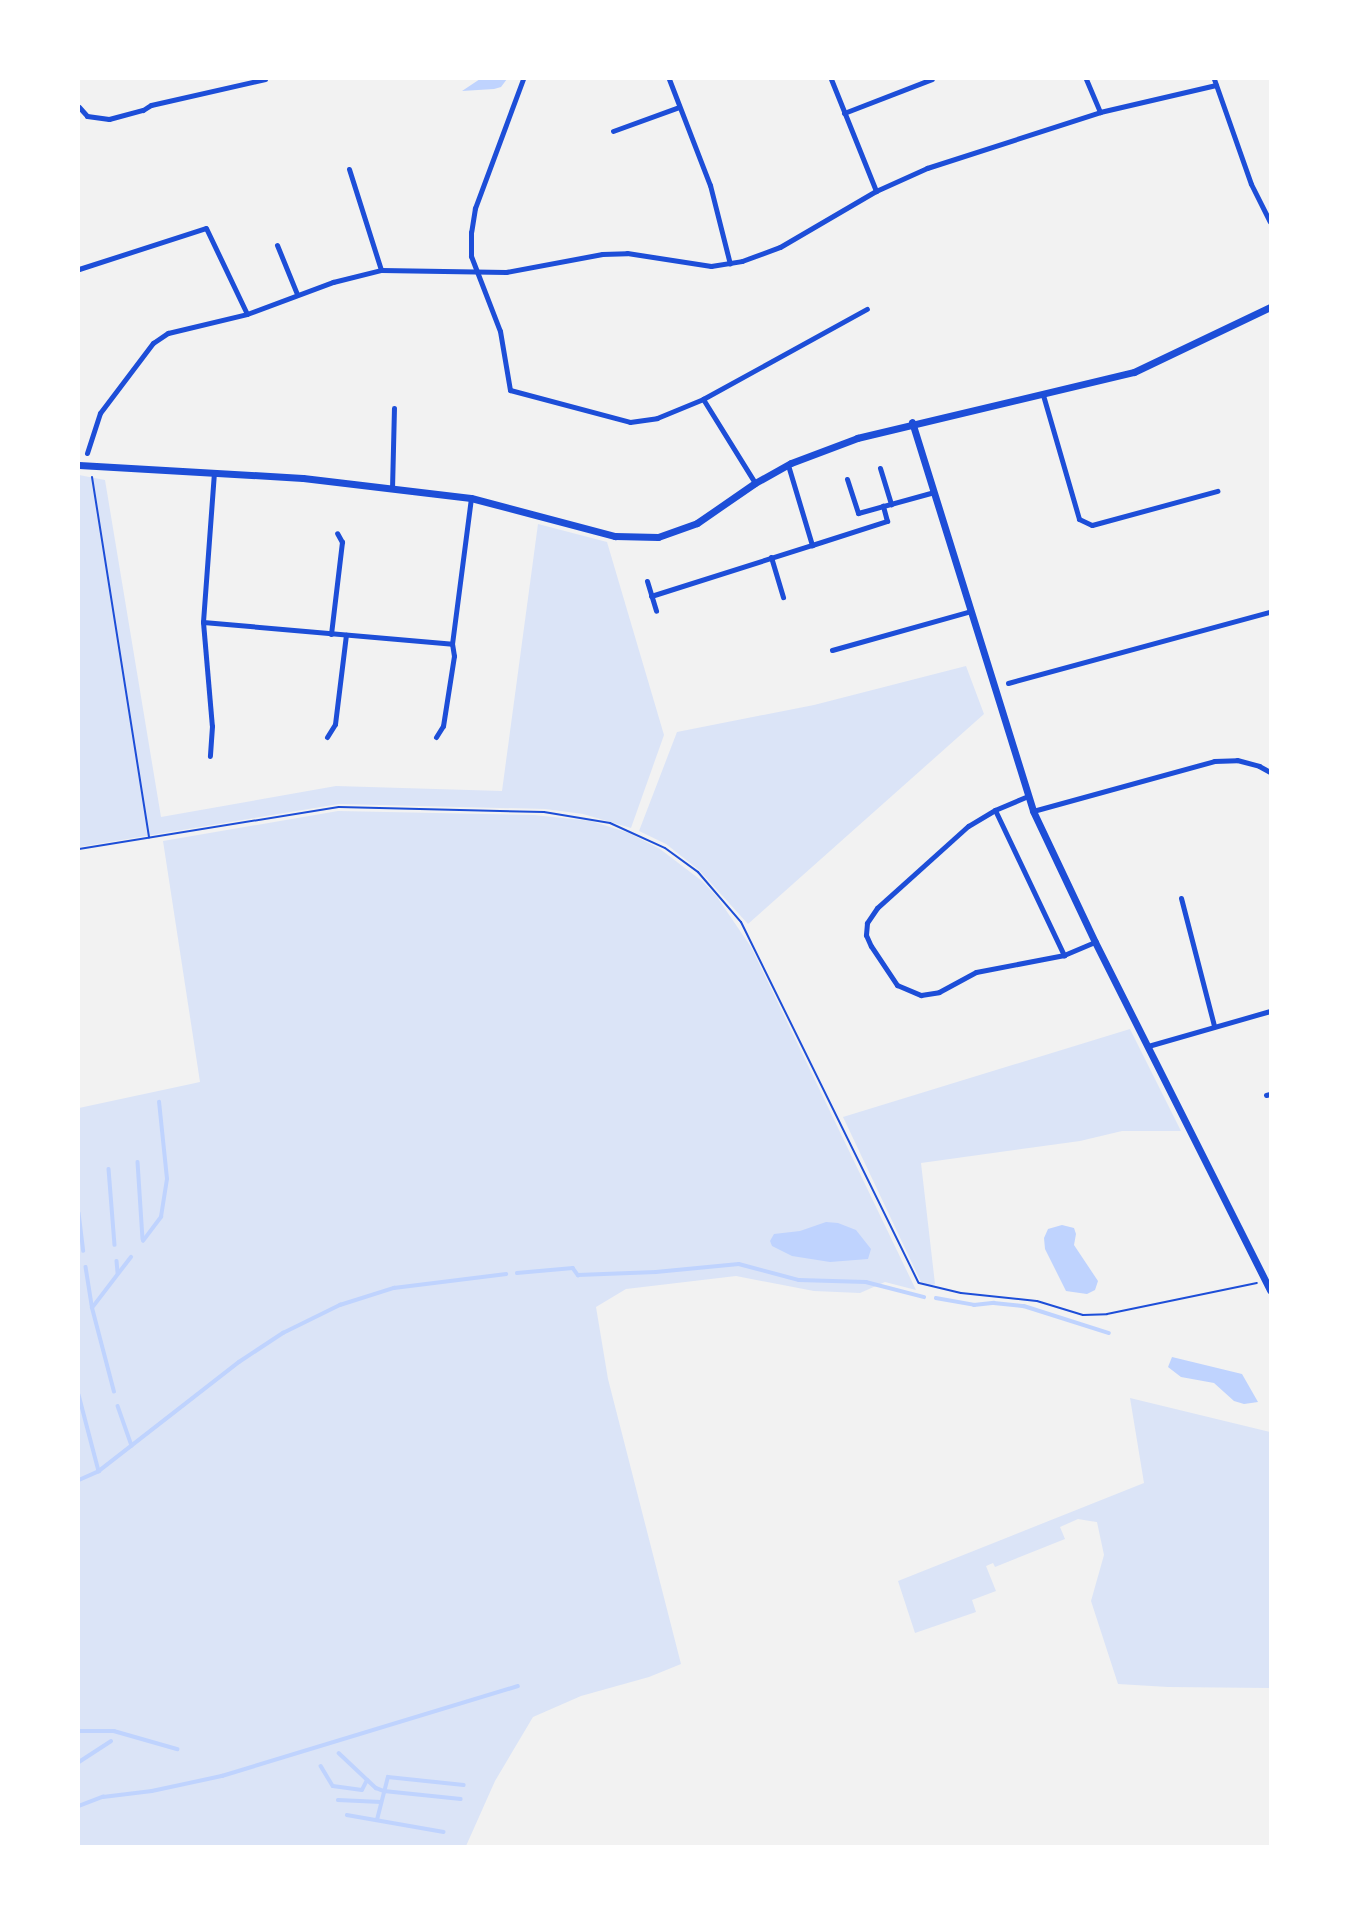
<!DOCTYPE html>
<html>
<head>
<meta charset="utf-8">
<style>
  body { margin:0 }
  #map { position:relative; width:1349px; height:1925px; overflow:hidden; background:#f2f2f2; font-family:Mulish,sans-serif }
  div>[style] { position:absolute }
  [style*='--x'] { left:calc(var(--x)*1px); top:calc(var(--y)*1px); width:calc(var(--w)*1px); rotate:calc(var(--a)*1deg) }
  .green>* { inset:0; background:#dbe4f7 }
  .water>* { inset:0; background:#bfd3fe }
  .stream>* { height:3.5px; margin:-1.75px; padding:0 1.75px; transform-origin:1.75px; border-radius:1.75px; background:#bfd3fe }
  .path>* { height:2px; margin:-1px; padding:0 1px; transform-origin:1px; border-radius:1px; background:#1d4ed8 }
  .minor>* { height:5px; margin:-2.5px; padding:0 2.5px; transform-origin:2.5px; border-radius:2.5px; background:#1d4ed8 }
  .tertiary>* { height:7px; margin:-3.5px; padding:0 3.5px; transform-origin:3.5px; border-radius:3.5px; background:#1d4ed8 }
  span { translate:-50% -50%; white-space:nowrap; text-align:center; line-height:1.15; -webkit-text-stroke:7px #fff; paint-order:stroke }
  .frame { position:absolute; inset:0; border:80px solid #fff; pointer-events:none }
</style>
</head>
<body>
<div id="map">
  <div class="green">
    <i style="clip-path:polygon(79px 475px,105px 480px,161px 817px,336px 786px,502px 791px,538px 524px,607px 542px,664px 735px,631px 828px,583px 814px,545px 809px,339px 804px,79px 847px)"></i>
    <i style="clip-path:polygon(966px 666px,984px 714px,748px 924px,699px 870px,666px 844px,639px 831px,677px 732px,814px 705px)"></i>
    <i style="clip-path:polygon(338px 811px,534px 815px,591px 821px,629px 833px,660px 849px,702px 881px,717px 897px,751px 947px,916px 1290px,885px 1282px,860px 1293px,814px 1291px,736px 1276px,626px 1289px,596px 1307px,608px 1379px,681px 1664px,649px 1677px,581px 1696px,533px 1717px,495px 1781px,466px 1846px,79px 1846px,79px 1108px,200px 1082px,163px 841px)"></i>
    <i style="clip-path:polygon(1130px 1029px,1181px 1131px,1122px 1131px,1080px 1141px,921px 1163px,935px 1284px,930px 1286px,921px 1282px,843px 1117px)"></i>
    <i style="clip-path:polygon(1130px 1398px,1270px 1432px,1270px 1688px,1168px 1687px,1118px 1684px,1091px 1601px,1104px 1555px,1097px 1522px,1090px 1521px,1078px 1519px,1060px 1527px,1065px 1539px,995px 1567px,993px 1563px,986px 1566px,996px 1591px,972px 1600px,976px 1612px,915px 1633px,898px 1581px,1144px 1483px)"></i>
  </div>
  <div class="water">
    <i style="clip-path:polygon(480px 79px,507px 79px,501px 87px,494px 89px,462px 91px)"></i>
    <i style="clip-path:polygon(826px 1222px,838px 1223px,856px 1230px,871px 1249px,868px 1259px,830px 1262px,792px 1256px,772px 1246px,770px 1241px,774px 1234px,800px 1231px)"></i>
    <i style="clip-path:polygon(1062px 1225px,1074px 1228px,1076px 1234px,1074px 1245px,1098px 1281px,1095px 1290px,1087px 1294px,1066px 1291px,1045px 1249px,1044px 1238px,1048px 1229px)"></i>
    <i style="clip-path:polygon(1172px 1357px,1242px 1374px,1258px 1402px,1244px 1404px,1234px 1401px,1214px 1383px,1181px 1377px,1168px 1367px)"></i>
  </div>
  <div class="stream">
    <i style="--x:138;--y:1162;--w:77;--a:86.3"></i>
    <i style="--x:109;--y:1169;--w:76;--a:85.5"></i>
    <i style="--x:79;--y:1213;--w:38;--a:83"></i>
    <i style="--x:143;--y:1241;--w:30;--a:-53"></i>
    <i style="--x:161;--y:1217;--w:38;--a:-81"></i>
    <i style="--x:167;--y:1179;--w:77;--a:-95.9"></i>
    <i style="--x:117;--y:1261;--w:12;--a:85"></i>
    <i style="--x:86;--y:1267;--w:39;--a:81"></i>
    <i style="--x:517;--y:1273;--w:56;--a:-5.1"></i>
    <i style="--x:573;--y:1268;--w:9;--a:54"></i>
    <i style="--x:578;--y:1275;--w:78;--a:-2.2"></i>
    <i style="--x:656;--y:1272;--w:83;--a:-5.5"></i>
    <i style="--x:739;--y:1264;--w:62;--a:14.9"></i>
    <i style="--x:799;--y:1280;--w:67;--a:1.7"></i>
    <i style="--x:866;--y:1282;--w:60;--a:14.5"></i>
    <i style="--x:936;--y:1298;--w:39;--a:10"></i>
    <i style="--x:974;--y:1305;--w:20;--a:-6"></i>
    <i style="--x:994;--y:1303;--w:30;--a:6"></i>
    <i style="--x:1024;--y:1306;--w:89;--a:17.6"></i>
    <i style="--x:114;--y:1392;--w:87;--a:-104.7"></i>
    <i style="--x:92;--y:1308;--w:64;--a:-52.6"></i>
    <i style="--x:79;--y:1395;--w:79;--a:75.3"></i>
    <i style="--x:118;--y:1406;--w:42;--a:70.7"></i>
    <i style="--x:79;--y:1480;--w:22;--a:-24"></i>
    <i style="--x:99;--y:1471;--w:177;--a:-37.9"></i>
    <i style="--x:239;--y:1362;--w:53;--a:-33.4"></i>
    <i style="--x:283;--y:1333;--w:64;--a:-26.2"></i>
    <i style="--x:340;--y:1305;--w:57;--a:-17.5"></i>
    <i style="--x:394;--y:1288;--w:113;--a:-7.1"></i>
    <i style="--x:79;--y:1731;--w:35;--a:0"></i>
    <i style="--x:114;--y:1731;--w:66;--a:15.9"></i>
    <i style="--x:339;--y:1753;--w:51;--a:43.4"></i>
    <i style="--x:376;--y:1788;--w:9;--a:21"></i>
    <i style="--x:384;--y:1791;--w:77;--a:5.9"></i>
    <i style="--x:79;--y:1762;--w:38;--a:-33"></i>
    <i style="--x:321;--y:1766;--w:23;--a:59"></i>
    <i style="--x:333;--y:1786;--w:29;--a:8"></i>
    <i style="--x:362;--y:1790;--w:11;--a:-63"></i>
    <i style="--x:338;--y:1800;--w:43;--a:2.7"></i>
    <i style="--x:79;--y:1806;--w:26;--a:-21"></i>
    <i style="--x:103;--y:1797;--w:49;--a:-7"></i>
    <i style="--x:152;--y:1791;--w:72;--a:-12.1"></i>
    <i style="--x:222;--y:1776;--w:309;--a:-16.9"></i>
    <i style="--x:347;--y:1815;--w:98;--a:9.9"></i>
    <i style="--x:377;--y:1820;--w:44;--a:-75.7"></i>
    <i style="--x:388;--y:1777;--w:76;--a:6"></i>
  </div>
  <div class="path">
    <i style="--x:92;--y:477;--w:365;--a:81"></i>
    <i style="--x:79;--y:849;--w:263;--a:-9.2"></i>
    <i style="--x:339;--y:807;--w:205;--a:1.4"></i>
    <i style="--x:544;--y:812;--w:67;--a:9.5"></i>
    <i style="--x:610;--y:823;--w:60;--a:24.4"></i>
    <i style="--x:665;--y:848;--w:41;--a:36"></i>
    <i style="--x:698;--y:872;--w:66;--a:49.3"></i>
    <i style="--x:741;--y:922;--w:402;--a:63.8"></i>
    <i style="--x:919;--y:1283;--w:43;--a:13.4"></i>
    <i style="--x:961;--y:1293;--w:76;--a:6"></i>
    <i style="--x:1037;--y:1301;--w:48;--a:16.9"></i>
    <i style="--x:1083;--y:1315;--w:24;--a:-2"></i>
    <i style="--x:1107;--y:1314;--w:153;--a:-11.7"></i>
  </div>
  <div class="minor">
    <i style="--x:523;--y:79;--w:138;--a:110.4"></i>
    <i style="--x:475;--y:208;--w:24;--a:99"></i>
    <i style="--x:471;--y:232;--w:24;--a:90"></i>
    <i style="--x:471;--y:256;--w:80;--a:68.9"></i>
    <i style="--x:500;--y:331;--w:60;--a:80.4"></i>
    <i style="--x:510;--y:390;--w:124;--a:14.9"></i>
    <i style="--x:630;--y:422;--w:27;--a:-8"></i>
    <i style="--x:657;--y:418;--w:50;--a:-22.4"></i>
    <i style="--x:703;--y:399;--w:187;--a:-28.8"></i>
    <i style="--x:669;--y:79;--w:114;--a:68.9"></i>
    <i style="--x:710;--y:185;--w:81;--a:75.8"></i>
    <i style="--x:831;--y:79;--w:121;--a:68.1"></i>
    <i style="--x:1086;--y:79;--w:36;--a:67"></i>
    <i style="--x:1214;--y:79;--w:111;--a:70.6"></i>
    <i style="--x:1251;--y:184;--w:42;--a:63.4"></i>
    <i style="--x:79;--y:107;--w:12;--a:48"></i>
    <i style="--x:87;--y:116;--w:22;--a:8"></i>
    <i style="--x:109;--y:119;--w:35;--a:-15"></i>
    <i style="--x:143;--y:110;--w:9;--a:-32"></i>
    <i style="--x:151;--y:105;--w:117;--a:-12.8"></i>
    <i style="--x:844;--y:113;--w:94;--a:-21.1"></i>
    <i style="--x:613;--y:131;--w:70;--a:-20"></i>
    <i style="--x:349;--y:169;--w:106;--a:72.4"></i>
    <i style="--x:277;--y:245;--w:53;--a:67.8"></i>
    <i style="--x:79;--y:269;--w:133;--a:-17.9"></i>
    <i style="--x:206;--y:228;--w:95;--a:64.5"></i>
    <i style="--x:1043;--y:395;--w:129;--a:73.8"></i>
    <i style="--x:1079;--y:519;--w:14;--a:25"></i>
    <i style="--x:1092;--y:525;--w:130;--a:-15.2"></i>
    <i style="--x:703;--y:399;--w:99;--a:58.2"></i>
    <i style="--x:87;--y:453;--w:42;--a:-72"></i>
    <i style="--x:100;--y:413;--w:88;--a:-52.9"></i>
    <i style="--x:153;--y:343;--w:18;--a:-34"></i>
    <i style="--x:168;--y:333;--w:81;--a:-13.5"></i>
    <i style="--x:247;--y:314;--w:92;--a:-20.4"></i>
    <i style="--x:333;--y:282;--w:49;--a:-14"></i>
    <i style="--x:381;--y:270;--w:125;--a:0.9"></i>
    <i style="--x:506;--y:272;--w:98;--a:-10.6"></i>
    <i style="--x:602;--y:254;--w:25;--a:-2"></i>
    <i style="--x:627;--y:253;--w:85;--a:8.8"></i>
    <i style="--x:711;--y:266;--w:31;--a:-9"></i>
    <i style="--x:742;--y:261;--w:40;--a:-20.2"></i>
    <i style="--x:780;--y:247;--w:111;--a:-30.3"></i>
    <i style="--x:876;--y:191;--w:56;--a:-24.3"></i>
    <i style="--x:927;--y:168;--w:182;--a:-17.9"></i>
    <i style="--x:1100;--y:112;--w:119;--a:-13.1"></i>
    <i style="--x:788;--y:465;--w:84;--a:73.3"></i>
    <i style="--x:812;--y:545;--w:79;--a:-17.7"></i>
    <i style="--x:887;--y:521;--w:16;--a:-105"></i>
    <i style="--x:880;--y:468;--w:38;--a:73"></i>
    <i style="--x:214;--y:472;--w:150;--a:94.2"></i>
    <i style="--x:203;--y:622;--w:250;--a:5"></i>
    <i style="--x:452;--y:644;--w:147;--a:-82.6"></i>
    <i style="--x:847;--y:479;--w:36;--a:72"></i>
    <i style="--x:858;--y:513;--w:79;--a:-15.4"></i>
    <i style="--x:392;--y:489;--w:81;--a:-88.6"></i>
    <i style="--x:771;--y:557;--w:42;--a:73.3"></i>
    <i style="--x:647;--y:581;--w:31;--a:73"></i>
    <i style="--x:651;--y:596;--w:169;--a:-17.6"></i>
    <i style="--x:203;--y:622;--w:104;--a:85.1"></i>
    <i style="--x:212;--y:726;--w:30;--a:94"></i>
    <i style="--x:331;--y:634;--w:93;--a:-83.2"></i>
    <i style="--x:342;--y:542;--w:10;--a:-119"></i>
    <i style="--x:832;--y:650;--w:144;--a:-15.7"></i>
    <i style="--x:1008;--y:683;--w:271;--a:-15.2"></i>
    <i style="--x:327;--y:737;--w:15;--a:-58"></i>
    <i style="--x:335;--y:724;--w:90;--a:-83"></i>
    <i style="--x:436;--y:737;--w:13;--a:-58"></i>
    <i style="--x:443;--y:726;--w:71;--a:-81.1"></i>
    <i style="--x:454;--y:656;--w:12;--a:-99"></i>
    <i style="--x:1028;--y:796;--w:36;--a:157"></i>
    <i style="--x:995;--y:810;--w:31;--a:149"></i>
    <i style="--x:968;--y:826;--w:122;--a:138"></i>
    <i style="--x:877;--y:908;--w:18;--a:124"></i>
    <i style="--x:867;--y:923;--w:12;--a:95"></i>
    <i style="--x:866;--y:935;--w:12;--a:66"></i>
    <i style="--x:871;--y:946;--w:47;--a:56.3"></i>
    <i style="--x:897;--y:985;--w:26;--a:23"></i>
    <i style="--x:921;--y:995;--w:18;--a:-9"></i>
    <i style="--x:939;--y:992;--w:42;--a:-28.4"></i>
    <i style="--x:976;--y:972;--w:90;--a:-10.9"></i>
    <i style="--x:1064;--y:955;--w:34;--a:-23"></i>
    <i style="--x:995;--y:810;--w:161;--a:64.6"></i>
    <i style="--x:1033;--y:811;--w:188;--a:-15.4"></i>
    <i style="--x:1214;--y:761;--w:23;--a:-2"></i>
    <i style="--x:1237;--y:760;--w:23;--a:15"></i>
    <i style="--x:1259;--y:766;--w:13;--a:29"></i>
    <i style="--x:1181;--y:898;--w:132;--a:75.5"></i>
    <i style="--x:1148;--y:1046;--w:127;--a:-16"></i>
    <i style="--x:1266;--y:1095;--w:4;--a:-14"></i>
  </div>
  <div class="tertiary">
    <i style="--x:912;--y:422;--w:407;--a:72.7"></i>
    <i style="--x:1033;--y:811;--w:145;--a:64.7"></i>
    <i style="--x:1095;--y:942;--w:390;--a:63.3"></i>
    <i style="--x:79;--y:465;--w:224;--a:3.3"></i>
    <i style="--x:303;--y:478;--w:169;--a:6.8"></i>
    <i style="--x:471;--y:498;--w:149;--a:14.8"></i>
    <i style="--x:615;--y:536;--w:43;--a:1.3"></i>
    <i style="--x:658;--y:537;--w:41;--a:-19.7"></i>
    <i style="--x:697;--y:523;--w:70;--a:-34.6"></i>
    <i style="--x:755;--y:483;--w:41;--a:-29.1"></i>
    <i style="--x:791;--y:463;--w:71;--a:-20.7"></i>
    <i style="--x:857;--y:438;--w:285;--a:-13.4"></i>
    <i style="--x:1134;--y:372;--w:151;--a:-25.5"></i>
  </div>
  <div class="frame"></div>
</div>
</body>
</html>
